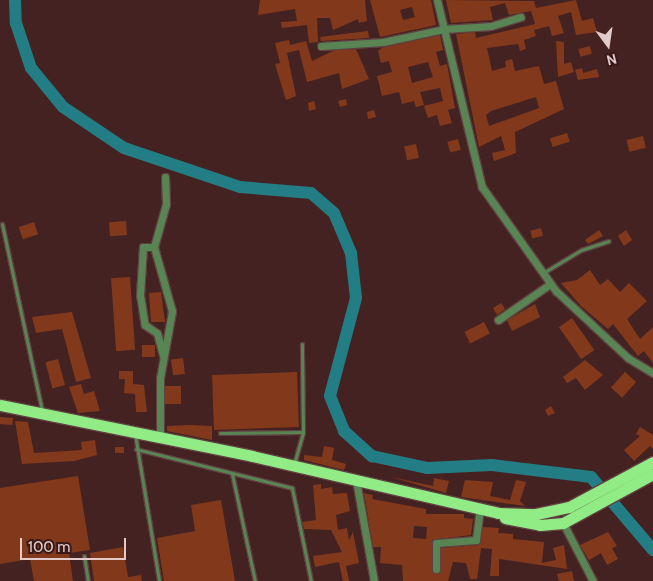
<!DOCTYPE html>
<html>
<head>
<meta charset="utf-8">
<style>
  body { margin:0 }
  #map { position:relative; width:653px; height:581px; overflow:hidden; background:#422; font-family:Cabin,sans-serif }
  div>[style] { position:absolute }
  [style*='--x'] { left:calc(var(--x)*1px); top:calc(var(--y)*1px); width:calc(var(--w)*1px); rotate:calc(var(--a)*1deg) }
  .river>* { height:12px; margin:-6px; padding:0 6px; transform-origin:6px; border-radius:6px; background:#237d84 }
  .building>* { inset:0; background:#82391b; transform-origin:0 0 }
  .roads { filter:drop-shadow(1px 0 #604040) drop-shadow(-1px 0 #604040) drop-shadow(0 1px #604040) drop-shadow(0 -1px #604040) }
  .service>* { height:3px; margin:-1.5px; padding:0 1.5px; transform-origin:1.5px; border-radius:1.5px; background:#598554 }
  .minor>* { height:7px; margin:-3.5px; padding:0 3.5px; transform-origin:3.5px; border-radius:3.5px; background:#598554 }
  .trunk>* { height:11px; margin:-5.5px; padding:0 5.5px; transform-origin:5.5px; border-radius:5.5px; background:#91ec86 }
  span { translate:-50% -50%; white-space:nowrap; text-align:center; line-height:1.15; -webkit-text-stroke:5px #391918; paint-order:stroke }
  .north { position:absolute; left:583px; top:20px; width:50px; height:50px; -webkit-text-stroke:4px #391918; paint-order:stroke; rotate:166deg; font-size:14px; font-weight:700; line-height:20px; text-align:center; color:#e2cbca }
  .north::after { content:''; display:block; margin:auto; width:18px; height:22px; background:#e2cbca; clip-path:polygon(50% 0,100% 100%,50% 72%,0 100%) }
  .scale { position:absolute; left:20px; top:538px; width:106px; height:22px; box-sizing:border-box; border:2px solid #e2cbca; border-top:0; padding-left:6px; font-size:15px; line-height:18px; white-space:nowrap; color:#e2cbca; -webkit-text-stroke:4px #391918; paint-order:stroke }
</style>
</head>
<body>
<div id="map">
  <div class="river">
    <i style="--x:15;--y:0;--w:23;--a:88"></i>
    <i style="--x:16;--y:23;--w:47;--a:71.6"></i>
    <i style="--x:31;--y:68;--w:50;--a:50.6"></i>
    <i style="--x:63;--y:107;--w:73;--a:33.9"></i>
    <i style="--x:124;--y:148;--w:122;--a:18.6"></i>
    <i style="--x:240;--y:187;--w:71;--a:4.8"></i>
    <i style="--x:311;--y:193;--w:30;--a:41"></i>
    <i style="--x:334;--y:213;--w:43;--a:67"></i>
    <i style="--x:351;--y:253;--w:45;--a:83.7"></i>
    <i style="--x:356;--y:298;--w:101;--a:104.9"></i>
    <i style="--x:330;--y:396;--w:38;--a:68"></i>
    <i style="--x:344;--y:431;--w:38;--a:42"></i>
    <i style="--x:372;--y:456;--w:56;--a:12.3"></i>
    <i style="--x:427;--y:468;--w:65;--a:-2.6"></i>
    <i style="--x:492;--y:465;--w:100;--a:6.9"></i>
    <i style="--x:591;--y:477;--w:96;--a:49.7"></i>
  </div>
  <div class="building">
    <i style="clip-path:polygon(260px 0,365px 0,367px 21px,359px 23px,358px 19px,333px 30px,330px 18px,317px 18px,318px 42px,309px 43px,307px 25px,282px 28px,281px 22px,297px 21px,295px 9px,258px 15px)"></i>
    <i style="clip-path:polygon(evenodd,370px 0,431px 0,436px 25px,380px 37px,370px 0,412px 7px,415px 17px,403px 20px,400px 10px,412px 7px)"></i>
    <i style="clip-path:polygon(evenodd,446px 0,534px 1px,536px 8px,576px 0,582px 21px,593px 18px,597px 32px,576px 35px,571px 12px,558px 16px,564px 33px,552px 36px,549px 26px,534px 30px,536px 36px,524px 40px,526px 49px,520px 51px,518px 44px,487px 48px,492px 71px,506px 67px,505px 61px,512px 59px,515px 71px,539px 66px,544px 84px,556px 81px,564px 109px,515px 132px,516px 153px,494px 161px,492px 153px,505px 150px,501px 136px,479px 147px,456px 34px,475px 32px,476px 38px,535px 24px,531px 11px,509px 15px,505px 3px,490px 7px,493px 20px,451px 23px,446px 0,536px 97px,539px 108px,489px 126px,486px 115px,491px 111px,536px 97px)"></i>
    <i style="clip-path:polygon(368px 31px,369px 38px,321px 41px,320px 37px)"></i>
    <i style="clip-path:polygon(evenodd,440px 35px,443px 50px,436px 52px,440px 66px,447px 64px,455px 108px,448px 110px,452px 123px,440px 126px,437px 115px,428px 118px,424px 106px,443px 101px,440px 88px,420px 92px,424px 105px,416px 107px,414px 101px,402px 104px,399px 92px,382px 96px,377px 76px,392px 72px,389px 61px,381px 63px,378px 51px,383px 47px,440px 35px,428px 62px,433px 77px,412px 83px,408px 67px,428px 62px)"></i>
    <i style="clip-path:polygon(289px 40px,290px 45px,306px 41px,312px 61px,335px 50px,356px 49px,369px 79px,342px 89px,339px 73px,307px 82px,299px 50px,287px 53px,296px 96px,286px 100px,275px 64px,280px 63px,275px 43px)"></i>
    <i style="clip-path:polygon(556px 41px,564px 42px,564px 64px,571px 62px,574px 72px,558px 77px)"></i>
    <i style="left:590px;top:46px;width:8px;height:12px;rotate:76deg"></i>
    <i style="clip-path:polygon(582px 68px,583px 73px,597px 69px,599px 77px,578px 80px,575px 70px)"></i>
    <i style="clip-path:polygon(346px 99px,347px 105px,340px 107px,338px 101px)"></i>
    <i style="clip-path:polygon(314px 101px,316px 109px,309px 111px,308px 103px)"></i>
    <i style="clip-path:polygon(374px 110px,376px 117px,368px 119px,367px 112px)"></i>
    <i style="left:567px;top:133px;width:9px;height:18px;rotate:72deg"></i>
    <i style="left:643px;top:136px;width:12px;height:17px;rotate:76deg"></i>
    <i style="left:458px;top:139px;width:11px;height:11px;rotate:75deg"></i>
    <i style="left:416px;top:144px;width:14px;height:12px;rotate:78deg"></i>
    <i style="left:126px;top:221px;width:14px;height:17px;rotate:86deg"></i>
    <i style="left:34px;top:222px;width:13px;height:16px;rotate:72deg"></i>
    <i style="left:541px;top:228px;width:8px;height:11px;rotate:76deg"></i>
    <i style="clip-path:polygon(599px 230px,603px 236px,588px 244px,585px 240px)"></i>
    <i style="clip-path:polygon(626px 230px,632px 240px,624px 246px,618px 236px)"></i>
    <i style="clip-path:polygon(590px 270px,600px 285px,608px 279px,620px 292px,629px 283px,647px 301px,627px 319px,640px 339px,653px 327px,653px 363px,644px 351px,638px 356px,613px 324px,608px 329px,581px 306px,561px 283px,577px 280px)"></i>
    <i style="left:130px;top:277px;width:73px;height:19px;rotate:86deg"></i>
    <i style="clip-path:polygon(161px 292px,165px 322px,151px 322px,149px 293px)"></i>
    <i style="clip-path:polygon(501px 303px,505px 309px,497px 315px,493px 308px)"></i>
    <i style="clip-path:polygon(535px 304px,540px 317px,512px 331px,507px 320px)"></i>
    <i style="clip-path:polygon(72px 312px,91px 378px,76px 382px,62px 329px,36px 333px,32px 317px)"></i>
    <i style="left:572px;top:318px;width:39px;height:16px;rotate:55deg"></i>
    <i style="left:484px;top:322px;width:13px;height:22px;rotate:63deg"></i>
    <i style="left:142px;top:345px;width:13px;height:12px"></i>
    <i style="left:183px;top:358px;width:16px;height:12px;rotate:83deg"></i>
    <i style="left:58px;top:359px;width:27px;height:13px;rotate:75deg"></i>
    <i style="clip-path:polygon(585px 360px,603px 375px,585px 390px,576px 378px,567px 383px,563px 377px)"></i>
    <i style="clip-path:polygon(119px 371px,133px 371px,133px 384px,144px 385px,147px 412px,136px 412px,135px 394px,124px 393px,125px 379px,119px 379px)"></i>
    <i style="left:297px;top:372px;width:55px;height:85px;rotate:88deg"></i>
    <i style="left:625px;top:372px;width:15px;height:21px;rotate:42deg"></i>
    <i style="clip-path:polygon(81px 384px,84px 394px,94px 391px,100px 411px,78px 413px,69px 387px)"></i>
    <i style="left:165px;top:386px;width:16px;height:18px"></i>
    <i style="clip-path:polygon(551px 406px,555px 413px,548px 416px,545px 410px)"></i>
    <i style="left:0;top:417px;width:13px;height:7px;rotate:4deg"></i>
    <i style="clip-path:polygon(15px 421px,28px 422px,34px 453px,82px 450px,81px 442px,95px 440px,97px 455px,74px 461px,22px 464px)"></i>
    <i style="clip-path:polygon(189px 425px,212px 426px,212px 440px,167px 431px,167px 426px)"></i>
    <i style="clip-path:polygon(640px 427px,653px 435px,653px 449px,650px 446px,634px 461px,624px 450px,640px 436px,636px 434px)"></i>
    <i style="clip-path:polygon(324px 446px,334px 448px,332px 460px,346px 464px,344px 470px,304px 460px,304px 455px,322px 457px)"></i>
    <i style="left:115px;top:447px;width:9px;height:6px"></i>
    <i style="clip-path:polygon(78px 476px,90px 550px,69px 553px,73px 581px,34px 581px,30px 559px,0 564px,0 488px)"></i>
    <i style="clip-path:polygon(391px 477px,433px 486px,434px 478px,449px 481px,446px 493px)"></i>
    <i style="clip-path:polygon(465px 480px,493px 482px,490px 496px,510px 500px,516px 480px,526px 482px,520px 501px,525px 506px,461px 497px)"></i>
    <i style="clip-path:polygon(321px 484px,321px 489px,332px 487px,333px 494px,347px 493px,350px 511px,336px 515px,338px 530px,347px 528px,349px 540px,353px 532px,359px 563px,346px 566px,349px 581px,343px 581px,339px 562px,315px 567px,313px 556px,342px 552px,331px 530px,304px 529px,302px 522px,316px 520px,313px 485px)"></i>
    <i style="clip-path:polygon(evenodd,364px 493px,373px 495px,372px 499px,426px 509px,426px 514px,464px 514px,464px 518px,473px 519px,471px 535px,432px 540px,434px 574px,441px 571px,441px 548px,478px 545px,483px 527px,499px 528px,498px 533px,513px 534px,513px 539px,544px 542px,542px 563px,556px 560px,553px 548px,564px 545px,567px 569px,499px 559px,499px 576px,490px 576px,492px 549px,481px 548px,477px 579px,470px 579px,466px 563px,453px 562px,448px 581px,403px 581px,402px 565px,380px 563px,381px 547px,373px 547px,364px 493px,414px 526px,427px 527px,426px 539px,413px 538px,414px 526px)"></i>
    <i style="clip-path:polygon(221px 500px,235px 581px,164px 581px,157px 538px,195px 531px,191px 505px)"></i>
    <i style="clip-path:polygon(608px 532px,617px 546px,612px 548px,618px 559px,607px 565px,601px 553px,589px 560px,580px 545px)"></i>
    <i style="clip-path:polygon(123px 547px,128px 577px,141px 575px,142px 581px,94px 581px,90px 553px)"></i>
    <i style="clip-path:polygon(572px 571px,574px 581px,559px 581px,557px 574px)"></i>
  </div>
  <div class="roads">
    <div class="service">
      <i style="--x:2;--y:224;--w:191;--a:77.9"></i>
      <i style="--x:543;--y:273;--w:44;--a:-31.2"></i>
      <i style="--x:581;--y:250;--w:29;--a:-18"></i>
      <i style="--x:220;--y:433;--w:83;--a:-0.7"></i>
      <i style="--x:135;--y:434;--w:149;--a:80.7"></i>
      <i style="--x:136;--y:449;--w:161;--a:14"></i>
      <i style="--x:292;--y:488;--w:95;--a:78.5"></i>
      <i style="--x:294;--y:464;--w:33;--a:-74"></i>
      <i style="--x:303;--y:432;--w:88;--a:-90.7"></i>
      <i style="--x:232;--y:474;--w:109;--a:77.9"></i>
      <i style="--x:84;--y:556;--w:25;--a:81"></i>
    </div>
    <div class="minor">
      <i style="--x:437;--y:0;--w:192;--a:76.5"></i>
      <i style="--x:482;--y:187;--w:128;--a:54.6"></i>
      <i style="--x:556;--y:291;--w:98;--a:42.9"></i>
      <i style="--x:628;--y:358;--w:29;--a:31"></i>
      <i style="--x:321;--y:46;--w:62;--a:-3.7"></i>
      <i style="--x:383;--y:42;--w:62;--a:-12"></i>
      <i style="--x:444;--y:29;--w:47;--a:-3.7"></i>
      <i style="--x:491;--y:26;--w:31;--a:-17"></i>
      <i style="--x:154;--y:247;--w:11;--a:180"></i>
      <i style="--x:143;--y:247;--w:48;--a:93.6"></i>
      <i style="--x:140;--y:295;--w:30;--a:81"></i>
      <i style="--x:145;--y:325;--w:14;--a:34"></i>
      <i style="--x:157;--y:333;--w:24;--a:75"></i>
      <i style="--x:498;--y:320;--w:63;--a:-34.7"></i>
      <i style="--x:160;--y:438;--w:60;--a:-90"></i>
      <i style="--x:160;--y:378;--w:68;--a:-79.8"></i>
      <i style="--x:172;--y:311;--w:66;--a:-105.7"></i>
      <i style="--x:154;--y:247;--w:45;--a:-74.4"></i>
      <i style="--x:166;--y:204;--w:27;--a:-92"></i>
      <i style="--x:356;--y:480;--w:103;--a:79.9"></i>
      <i style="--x:563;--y:523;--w:65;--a:62.7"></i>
      <i style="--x:436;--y:569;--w:26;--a:-90"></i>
      <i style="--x:436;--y:543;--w:40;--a:-4.3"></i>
      <i style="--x:476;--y:540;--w:31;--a:-83"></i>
    </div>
    <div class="trunk">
      <i style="--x:0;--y:405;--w:257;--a:11.4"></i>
      <i style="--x:252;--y:456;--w:253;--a:13"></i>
      <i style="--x:498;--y:513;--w:38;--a:2"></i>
      <i style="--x:536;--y:514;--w:34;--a:-12"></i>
      <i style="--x:569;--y:507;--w:95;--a:-28.2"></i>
      <i style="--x:505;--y:518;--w:36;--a:11"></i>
      <i style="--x:540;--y:525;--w:23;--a:-5"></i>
      <i style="--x:563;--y:523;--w:102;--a:-28.6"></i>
    </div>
  </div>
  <div class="north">N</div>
  <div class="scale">100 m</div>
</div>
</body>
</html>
